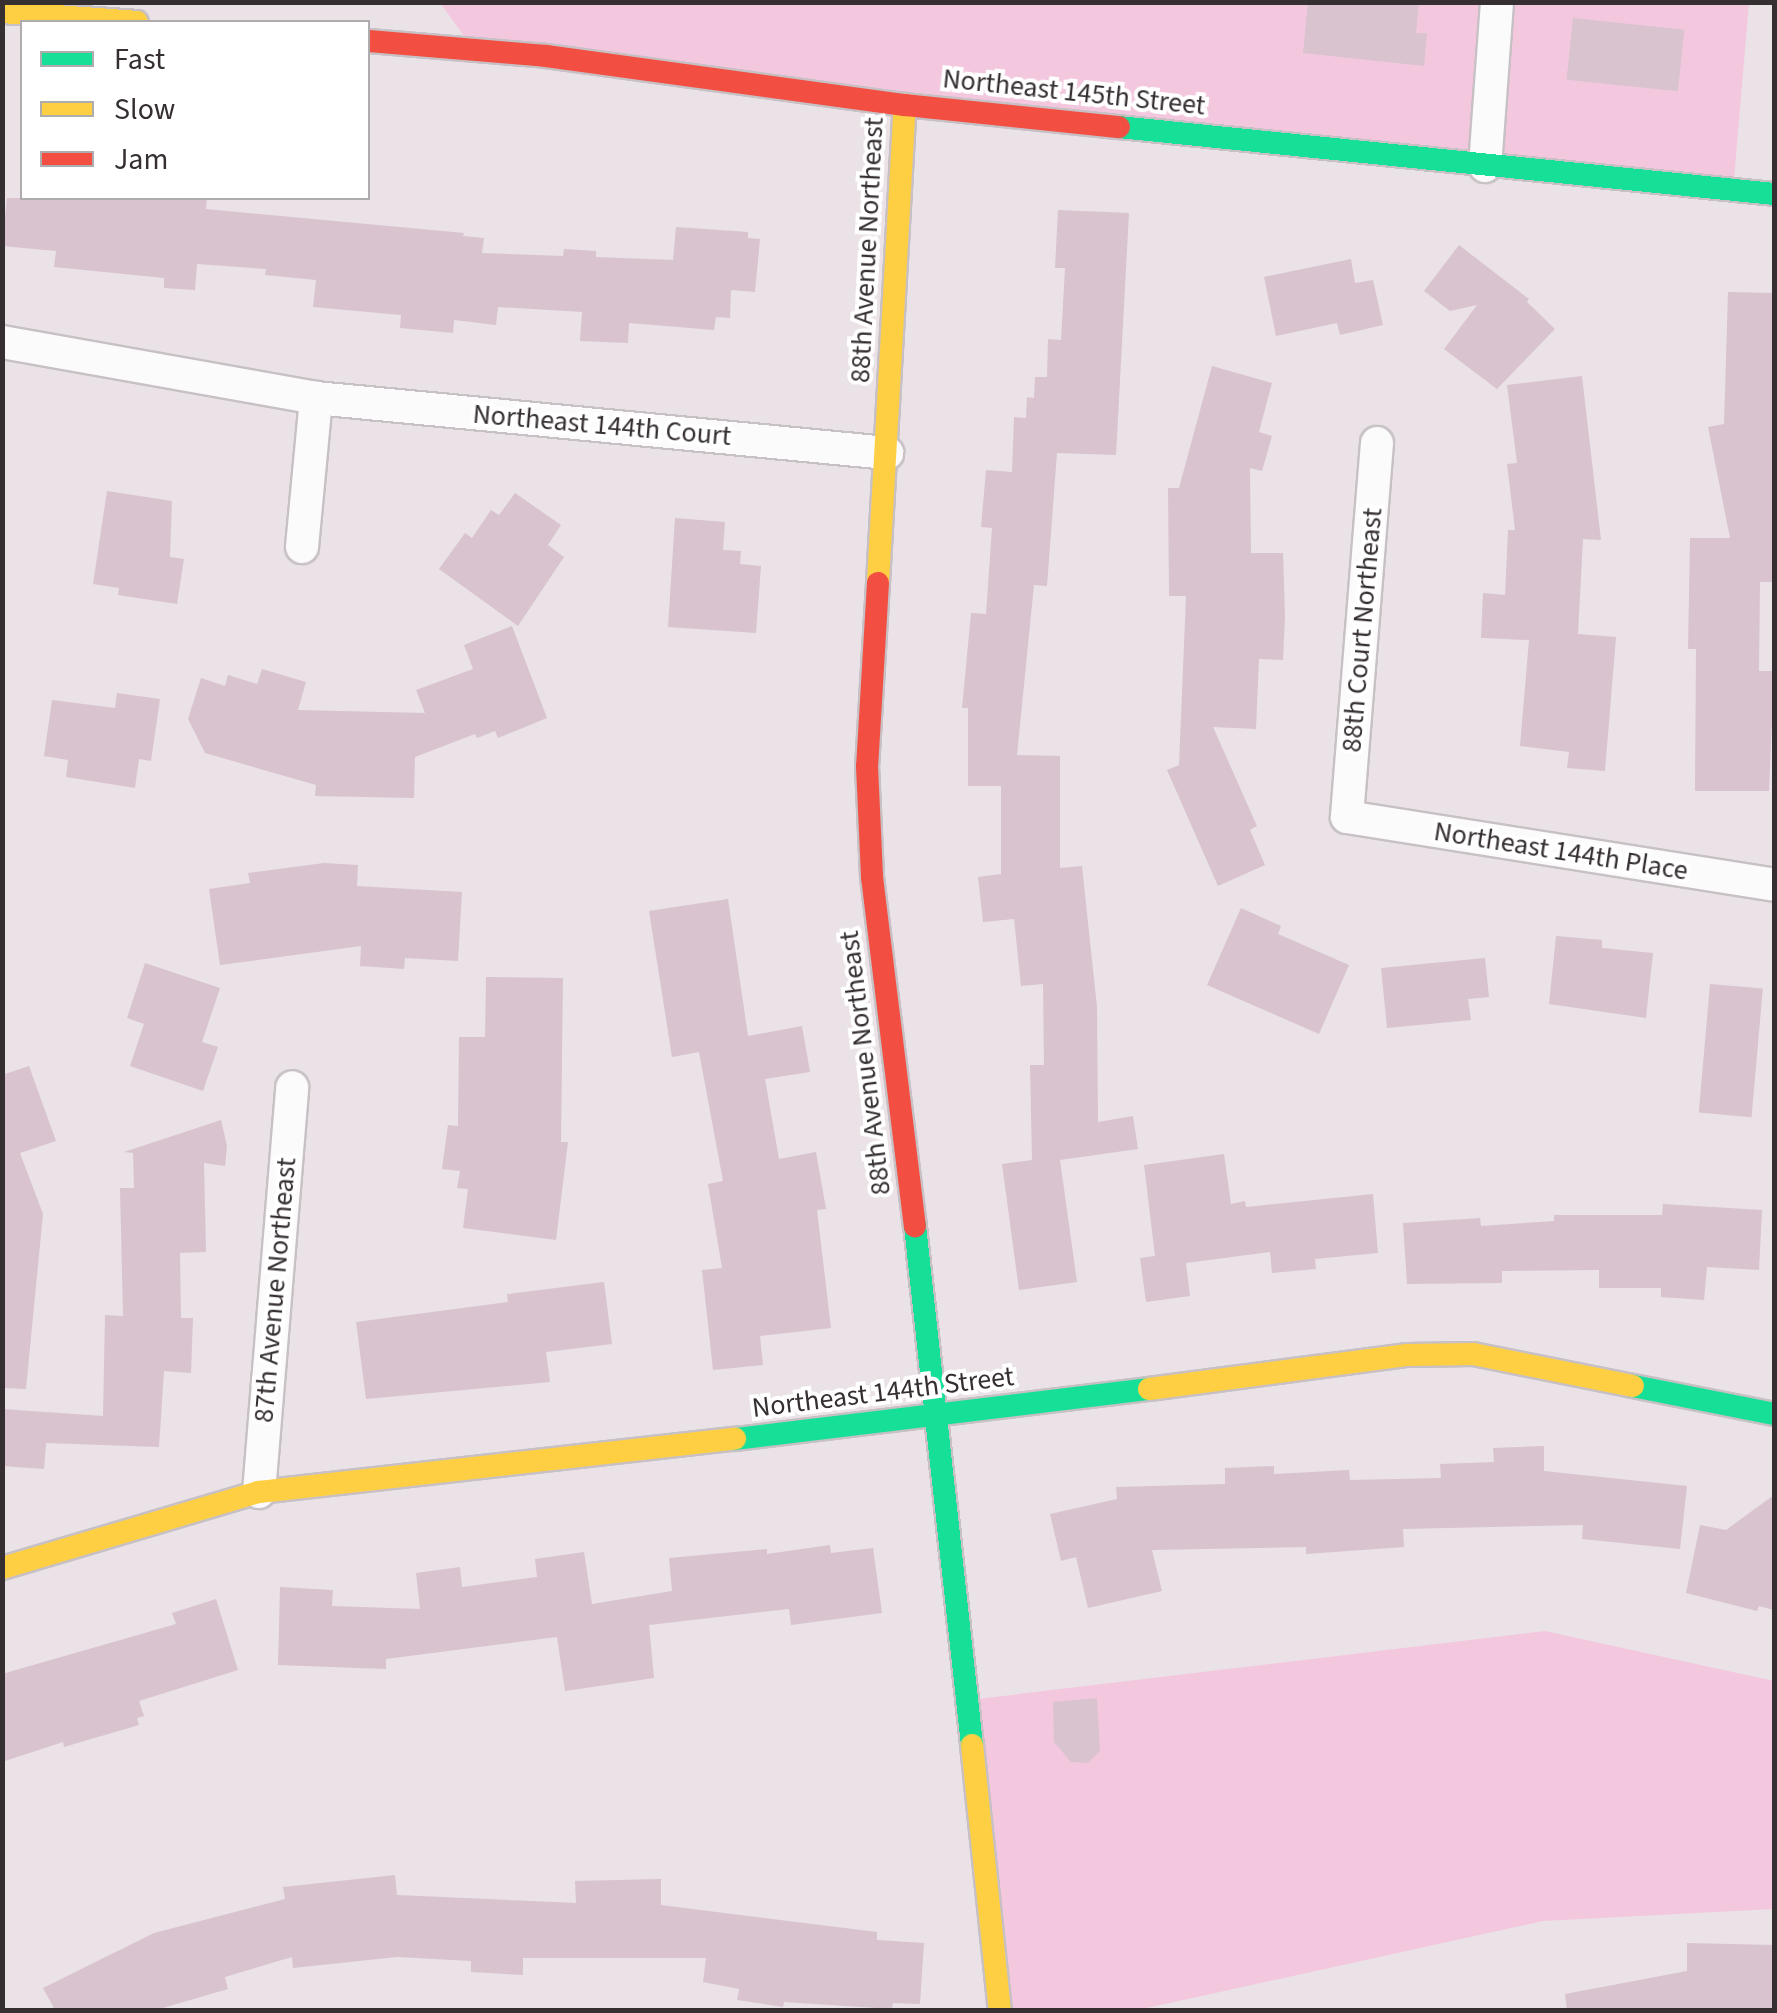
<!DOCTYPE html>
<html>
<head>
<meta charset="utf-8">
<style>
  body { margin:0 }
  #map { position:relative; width:1777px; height:2013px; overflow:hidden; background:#eae2e6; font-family:"Source Sans 3",sans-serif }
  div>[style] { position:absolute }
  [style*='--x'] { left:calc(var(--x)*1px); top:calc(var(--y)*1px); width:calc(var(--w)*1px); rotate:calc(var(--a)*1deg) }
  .green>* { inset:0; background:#f3c8df }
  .building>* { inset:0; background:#d8c3cf; transform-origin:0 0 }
  .roads { filter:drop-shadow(2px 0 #c7c0c4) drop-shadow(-2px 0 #c7c0c4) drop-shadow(0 2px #c7c0c4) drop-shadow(0 -2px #c7c0c4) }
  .street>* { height:32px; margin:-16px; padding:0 16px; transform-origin:16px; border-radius:16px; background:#fcfbfb }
  .fast>* { height:22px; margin:-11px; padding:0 11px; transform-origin:11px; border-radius:11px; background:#16e098 }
  .slow>* { height:22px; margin:-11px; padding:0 11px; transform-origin:11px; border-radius:11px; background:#ffcf43 }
  .jam>* { height:22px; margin:-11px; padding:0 11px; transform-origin:11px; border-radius:11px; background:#f24e42 }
  span { translate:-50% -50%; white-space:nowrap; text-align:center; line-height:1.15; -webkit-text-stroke:8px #fff; paint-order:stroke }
  .street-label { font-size:28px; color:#352f32 }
  .frame { position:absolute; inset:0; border:5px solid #352f32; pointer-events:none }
  .legend { position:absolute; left:20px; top:20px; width:350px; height:180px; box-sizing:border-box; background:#fff; border:2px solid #aeacad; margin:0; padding:12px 18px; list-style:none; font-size:30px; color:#352f32 }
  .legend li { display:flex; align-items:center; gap:20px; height:50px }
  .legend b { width:50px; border:2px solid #aeacad }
</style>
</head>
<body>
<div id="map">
  <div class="green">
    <i style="clip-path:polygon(440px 3px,1749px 3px,1733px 191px,475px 51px)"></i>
    <i style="clip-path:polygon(1545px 1631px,1774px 1681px,1774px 1909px,1543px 1921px,1138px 2010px,1000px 2010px,969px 1700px)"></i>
  </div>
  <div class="building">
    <i style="clip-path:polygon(1308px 2px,1419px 2px,1416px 33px,1427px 33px,1424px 66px,1303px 53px)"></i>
    <i style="left:1573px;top:18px;width:112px;height:62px;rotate:6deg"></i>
    <i style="clip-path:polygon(7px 198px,207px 198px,206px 209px,464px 233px,463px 236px,484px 238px,482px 253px,563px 256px,564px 249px,596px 251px,596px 257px,673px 260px,676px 227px,748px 232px,748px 238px,760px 239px,755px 292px,731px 290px,730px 318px,716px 317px,714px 330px,629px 323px,628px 343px,580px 341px,582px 312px,498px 307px,496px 325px,454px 320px,453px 333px,400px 328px,401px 315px,313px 307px,316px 280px,265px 275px,266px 269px,197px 264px,195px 290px,164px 288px,164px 278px,54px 267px,56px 251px,2px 246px)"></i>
    <i style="clip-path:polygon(1058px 210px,1129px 213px,1116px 455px,1057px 453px,1047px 586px,1034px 585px,1017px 755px,1060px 756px,1060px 868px,1082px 866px,1097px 1007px,1098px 1122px,1133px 1116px,1138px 1149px,1060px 1160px,1077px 1282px,1019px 1290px,1002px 1164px,1032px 1160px,1030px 1065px,1044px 1065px,1043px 984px,1021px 986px,1014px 919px,983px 922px,978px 877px,1001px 874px,1001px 786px,968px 786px,968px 708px,962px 708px,971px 613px,986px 614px,992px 528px,981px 527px,986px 470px,1012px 472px,1014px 417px,1026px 418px,1027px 397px,1034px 398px,1035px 377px,1047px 377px,1048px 339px,1061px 340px,1065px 268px,1055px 268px)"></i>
    <i style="clip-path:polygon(1459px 245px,1529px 299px,1527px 302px,1555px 329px,1497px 389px,1444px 349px,1477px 305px,1450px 311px,1424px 291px)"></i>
    <i style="clip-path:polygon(1351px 259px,1355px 283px,1373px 280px,1383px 325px,1340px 335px,1337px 323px,1276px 336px,1264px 277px)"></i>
    <i style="clip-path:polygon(1728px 292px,1774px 293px,1774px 582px,1760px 582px,1759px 671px,1774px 671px,1769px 791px,1695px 791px,1696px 649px,1688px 649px,1690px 538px,1730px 538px,1708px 427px,1724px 424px)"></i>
    <i style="clip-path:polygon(1212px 366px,1272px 383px,1259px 432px,1272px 436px,1262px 471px,1250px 468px,1251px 553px,1283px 553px,1285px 616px,1283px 660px,1259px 659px,1256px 729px,1213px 727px,1257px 826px,1250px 830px,1265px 865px,1218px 886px,1167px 770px,1179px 765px,1186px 596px,1169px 596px,1168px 488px,1179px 488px)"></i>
    <i style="clip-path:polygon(1582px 376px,1601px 540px,1583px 539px,1578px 634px,1616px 637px,1605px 771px,1567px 768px,1569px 752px,1520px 746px,1529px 640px,1481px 638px,1483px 593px,1505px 595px,1508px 530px,1515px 530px,1507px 464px,1517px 463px,1507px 385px)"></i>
    <i style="clip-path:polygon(107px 491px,172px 501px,170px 557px,184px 559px,177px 604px,118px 595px,119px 588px,93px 584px)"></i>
    <i style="clip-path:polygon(515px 493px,561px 525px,548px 545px,564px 557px,518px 626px,439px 569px,465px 533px,472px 538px,491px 510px,499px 515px)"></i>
    <i style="clip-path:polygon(675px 518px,725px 522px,723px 550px,741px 551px,740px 564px,761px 566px,756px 633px,668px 627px)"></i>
    <i style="clip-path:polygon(512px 626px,547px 718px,498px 738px,495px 731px,477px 738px,475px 734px,415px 757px,414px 798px,315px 796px,316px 785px,205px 753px,188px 719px,201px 678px,225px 686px,228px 675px,257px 684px,262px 669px,306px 682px,298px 710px,425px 713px,416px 690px,473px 669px,464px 645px)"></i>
    <i style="clip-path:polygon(117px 693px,160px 699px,151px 761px,139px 759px,135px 788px,66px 777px,68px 760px,44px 756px,52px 700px,115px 708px)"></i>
    <i style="clip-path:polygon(324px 863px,358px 865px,357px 886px,462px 892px,458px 961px,405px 958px,404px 969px,360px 966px,361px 946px,220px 965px,209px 889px,250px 883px,248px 873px)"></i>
    <i style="clip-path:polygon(728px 899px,748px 1036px,802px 1026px,810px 1072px,765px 1079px,779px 1159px,816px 1152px,826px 1209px,817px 1210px,831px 1328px,760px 1336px,763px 1365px,713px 1370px,702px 1270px,722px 1268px,708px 1184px,723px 1181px,699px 1052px,672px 1057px,649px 911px)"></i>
    <i style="clip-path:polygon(1241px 908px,1281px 926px,1278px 934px,1349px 965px,1319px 1034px,1207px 985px)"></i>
    <i style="clip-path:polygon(1556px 936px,1602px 940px,1602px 948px,1653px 953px,1646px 1018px,1549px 1004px)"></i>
    <i style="clip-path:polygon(1485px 958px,1489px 997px,1468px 999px,1471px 1020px,1387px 1028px,1381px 968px)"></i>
    <i style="clip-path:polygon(145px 963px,220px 988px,202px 1042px,218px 1047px,203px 1091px,130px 1066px,144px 1024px,127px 1018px)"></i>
    <i style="clip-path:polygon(486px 977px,563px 978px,561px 1142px,568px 1142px,556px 1240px,463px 1228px,468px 1189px,457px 1188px,460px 1171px,442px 1169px,448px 1125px,458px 1126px,459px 1037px,485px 1037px)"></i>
    <i style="left:1710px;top:984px;width:53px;height:129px;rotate:5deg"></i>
    <i style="clip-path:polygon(29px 1066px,56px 1141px,20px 1153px,43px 1214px,26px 1389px,2px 1388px,2px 1075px)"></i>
    <i style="clip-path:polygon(221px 1120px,227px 1146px,225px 1166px,204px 1163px,206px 1252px,180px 1253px,181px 1318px,193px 1318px,191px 1373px,164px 1371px,159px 1447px,46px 1443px,44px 1469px,2px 1466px,2px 1409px,103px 1416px,105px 1315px,123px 1316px,120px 1188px,134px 1188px,133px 1153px,124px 1152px)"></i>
    <i style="clip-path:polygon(1224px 1154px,1231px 1204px,1245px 1201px,1246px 1207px,1373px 1194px,1378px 1253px,1315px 1259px,1316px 1269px,1272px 1273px,1270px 1252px,1186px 1263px,1190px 1296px,1146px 1302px,1140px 1258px,1155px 1256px,1144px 1165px)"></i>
    <i style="clip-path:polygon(1663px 1204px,1762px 1210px,1759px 1270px,1707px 1267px,1704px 1300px,1661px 1297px,1661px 1288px,1599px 1288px,1599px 1270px,1502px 1271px,1502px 1283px,1407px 1284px,1403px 1223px,1480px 1218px,1481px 1226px,1554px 1221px,1554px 1215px,1662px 1215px)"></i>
    <i style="clip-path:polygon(604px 1282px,612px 1344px,546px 1352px,550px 1382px,366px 1399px,356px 1322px,508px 1302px,507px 1294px)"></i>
    <i style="clip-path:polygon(1544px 1446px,1544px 1471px,1687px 1486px,1680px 1549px,1582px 1539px,1583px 1525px,1403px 1529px,1404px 1547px,1306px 1554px,1306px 1547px,1152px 1550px,1162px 1591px,1088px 1608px,1076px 1557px,1061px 1561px,1050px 1514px,1117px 1499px,1116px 1487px,1225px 1484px,1225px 1468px,1274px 1466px,1274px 1474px,1349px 1470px,1350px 1480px,1441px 1478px,1440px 1464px,1494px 1462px,1493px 1448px)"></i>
    <i style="clip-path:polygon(1774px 1495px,1774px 1610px,1759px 1606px,1757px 1611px,1686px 1593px,1700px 1525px,1726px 1530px)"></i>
    <i style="clip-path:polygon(830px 1545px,831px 1553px,873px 1548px,882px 1613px,791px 1625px,789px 1609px,649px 1625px,654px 1678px,565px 1691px,557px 1637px,386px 1659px,386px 1669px,278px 1665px,280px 1587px,333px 1590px,332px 1606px,420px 1609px,416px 1573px,460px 1567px,462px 1587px,537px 1577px,535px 1559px,584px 1552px,592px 1604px,672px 1591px,669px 1558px,767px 1549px,767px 1554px)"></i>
    <i style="clip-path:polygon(216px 1599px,238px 1670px,139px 1701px,144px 1716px,137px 1718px,139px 1725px,64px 1747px,63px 1742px,2px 1762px,2px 1674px,176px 1624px,172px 1613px)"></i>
    <i style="clip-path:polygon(1097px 1698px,1100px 1751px,1088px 1763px,1071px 1762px,1054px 1742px,1053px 1702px)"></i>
    <i style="clip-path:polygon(395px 1875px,397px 1895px,576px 1903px,575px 1881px,661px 1879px,661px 1905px,877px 1932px,877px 1940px,924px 1943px,920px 2004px,893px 2003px,892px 2009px,784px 2002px,783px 2007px,737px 2000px,739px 1989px,703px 1982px,706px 1958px,523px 1958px,523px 1975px,471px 1972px,471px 1961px,397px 1957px,293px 1968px,292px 1957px,225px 1977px,228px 1989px,156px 2010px,55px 2010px,43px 1988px,154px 1933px,285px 1899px,283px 1887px)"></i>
    <i style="clip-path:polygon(1687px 1943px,1774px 1945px,1774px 2010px,1567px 2010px,1565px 1994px,1687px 1971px)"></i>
  </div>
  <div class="roads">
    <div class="street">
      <i style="--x:1485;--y:166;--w:164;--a:-85.8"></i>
      <i style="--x:2;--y:342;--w:319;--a:10.1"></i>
      <i style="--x:316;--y:398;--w:574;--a:5.5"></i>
      <i style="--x:1377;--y:443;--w:375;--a:94.6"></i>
      <i style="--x:1347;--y:817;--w:432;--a:9"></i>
      <i style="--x:302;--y:547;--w:150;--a:-84.6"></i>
      <i style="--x:259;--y:1492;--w:406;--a:-85.3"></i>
    </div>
    <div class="fast">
      <i style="--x:1119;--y:127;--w:658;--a:5.84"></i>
      <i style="--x:915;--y:1226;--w:522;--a:83.73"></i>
      <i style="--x:1633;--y:1386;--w:144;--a:11.2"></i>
      <i style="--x:735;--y:1439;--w:417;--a:-6.9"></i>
    </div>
    <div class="slow">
      <i style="--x:2;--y:12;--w:135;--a:4.2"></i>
      <i style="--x:878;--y:583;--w:479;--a:-86.8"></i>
      <i style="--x:1149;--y:1389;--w:261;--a:-7.5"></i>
      <i style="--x:1408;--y:1355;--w:65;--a:-0.9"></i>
      <i style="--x:1473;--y:1354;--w:163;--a:11.3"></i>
      <i style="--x:2;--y:1568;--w:268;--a:-16.5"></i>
      <i style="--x:259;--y:1492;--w:479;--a:-6.4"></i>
      <i style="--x:972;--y:1745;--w:266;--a:84"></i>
    </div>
    <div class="jam">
      <i style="--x:368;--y:41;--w:179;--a:4.8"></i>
      <i style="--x:546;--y:56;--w:362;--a:7.8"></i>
      <i style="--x:905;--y:105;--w:215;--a:5.9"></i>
      <i style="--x:878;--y:583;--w:183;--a:93.4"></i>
      <i style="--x:867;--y:766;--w:111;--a:87.4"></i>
      <i style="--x:872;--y:877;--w:352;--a:83"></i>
    </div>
  </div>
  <div class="street-label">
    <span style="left:1074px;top:92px;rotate:6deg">Northeast 145th Street</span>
    <span style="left:867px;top:250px;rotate:-87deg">88th Avenue Northeast</span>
    <span style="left:602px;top:425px;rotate:5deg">Northeast 144th Court</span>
    <span style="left:1362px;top:630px;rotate:-85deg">88th Court Northeast</span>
    <span style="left:1561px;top:851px;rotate:9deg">Northeast 144th Place</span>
    <span style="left:865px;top:1063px;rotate:-97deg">88th Avenue Northeast</span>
    <span style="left:275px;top:1290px;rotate:-85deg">87th Avenue Northeast</span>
    <span style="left:883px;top:1392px;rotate:-7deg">Northeast 144th Street</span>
  </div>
  <div class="frame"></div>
  <ul class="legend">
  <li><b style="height:12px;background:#16e098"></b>Fast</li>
  <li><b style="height:12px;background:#ffcf43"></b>Slow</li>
  <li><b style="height:12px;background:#f24e42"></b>Jam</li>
  </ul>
</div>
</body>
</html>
